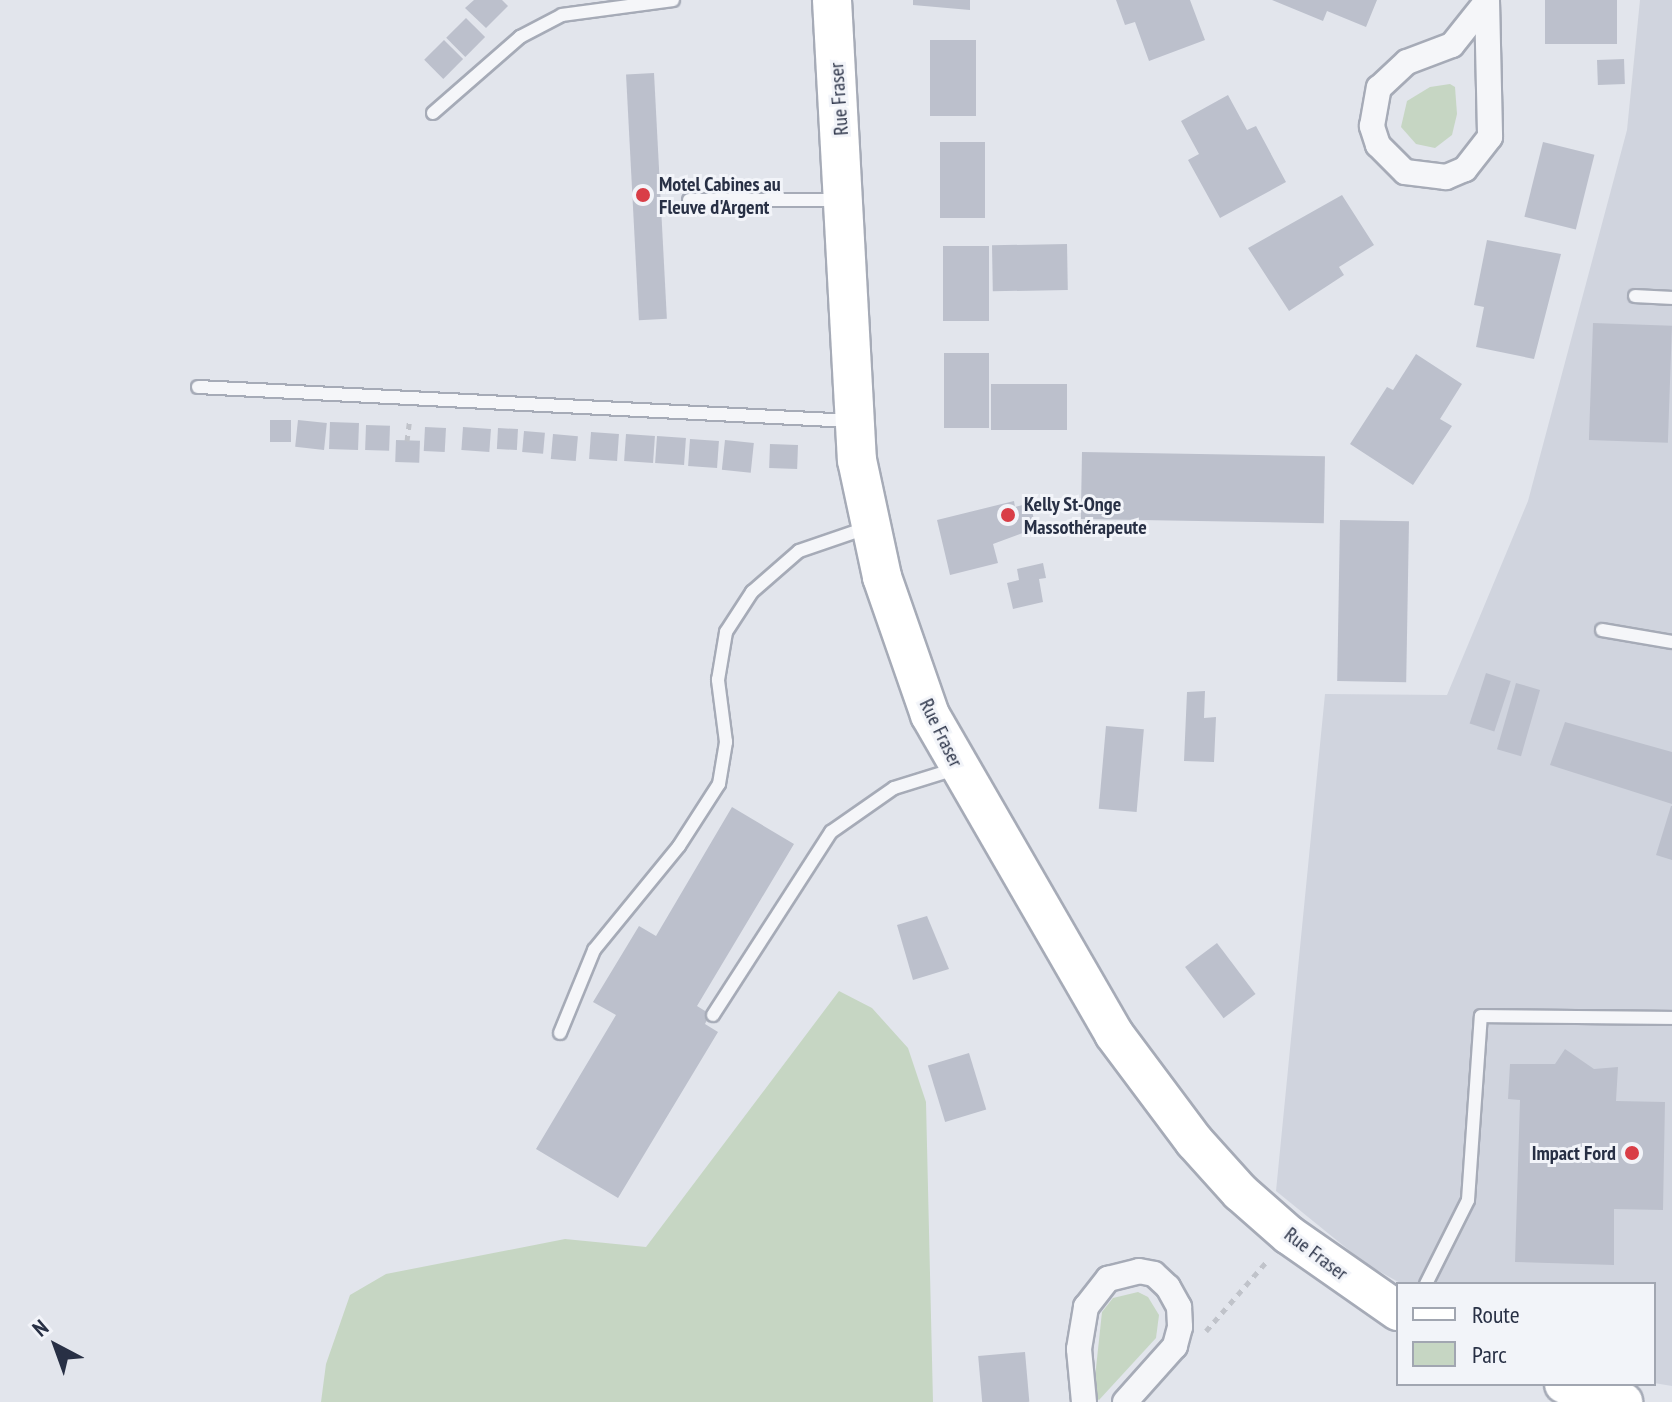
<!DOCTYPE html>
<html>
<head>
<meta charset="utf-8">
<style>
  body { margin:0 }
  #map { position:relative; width:1672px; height:1402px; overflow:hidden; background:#e2e5ec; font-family:"PT Sans Narrow",sans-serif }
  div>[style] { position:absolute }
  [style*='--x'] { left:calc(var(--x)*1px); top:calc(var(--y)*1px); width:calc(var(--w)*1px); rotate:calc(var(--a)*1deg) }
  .built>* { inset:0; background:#d0d4de }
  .green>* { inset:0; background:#c6d6c3 }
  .building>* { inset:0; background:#bcc0cc; transform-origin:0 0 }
  .path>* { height:5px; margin-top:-2.5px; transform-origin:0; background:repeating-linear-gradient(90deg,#c0c3ca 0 6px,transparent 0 12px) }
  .roads { filter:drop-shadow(2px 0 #a6abb7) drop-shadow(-2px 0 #a6abb7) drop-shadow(0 2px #a6abb7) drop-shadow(0 -2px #a6abb7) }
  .service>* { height:12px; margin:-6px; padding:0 6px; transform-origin:6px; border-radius:6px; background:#f5f6f9 }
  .minor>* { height:24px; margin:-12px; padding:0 12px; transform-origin:12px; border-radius:12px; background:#f5f6f9 }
  .primary>* { height:38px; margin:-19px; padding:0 19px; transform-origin:19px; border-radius:19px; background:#fff }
  .dots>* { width:22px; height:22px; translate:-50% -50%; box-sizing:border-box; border:4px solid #f2f4f9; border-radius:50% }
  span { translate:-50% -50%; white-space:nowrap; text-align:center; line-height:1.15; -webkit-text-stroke:6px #f2f4f9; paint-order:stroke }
  .street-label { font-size:20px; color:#283045 }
  .poi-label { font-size:20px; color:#283045; font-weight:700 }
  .left { translate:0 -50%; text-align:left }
  .right { translate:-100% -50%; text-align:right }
  .legend { position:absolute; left:1396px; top:1282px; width:260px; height:104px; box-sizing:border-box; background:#f2f4f9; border:2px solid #a1a6b1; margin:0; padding:10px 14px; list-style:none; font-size:24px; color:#283045 }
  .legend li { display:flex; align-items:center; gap:16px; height:40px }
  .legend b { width:40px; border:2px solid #a1a6b1 }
  .north { position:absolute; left:16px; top:1306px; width:80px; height:80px; -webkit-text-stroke:6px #f2f4f9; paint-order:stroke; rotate:319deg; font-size:22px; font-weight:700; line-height:32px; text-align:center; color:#283045 }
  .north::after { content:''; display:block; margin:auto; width:28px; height:36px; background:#283045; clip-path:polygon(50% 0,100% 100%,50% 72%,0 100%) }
</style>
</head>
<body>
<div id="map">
  <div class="built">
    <i style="clip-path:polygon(1640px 0,1672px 0,1672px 1386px,1654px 1383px,1654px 1284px,1402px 1284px,1366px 1264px,1276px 1191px,1325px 694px,1447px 695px,1528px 501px,1627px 130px)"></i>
  </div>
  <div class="green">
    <i style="clip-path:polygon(1450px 84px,1455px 87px,1457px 114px,1452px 135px,1435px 148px,1416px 144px,1401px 127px,1407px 101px,1430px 87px)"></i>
    <i style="clip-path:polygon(839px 991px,872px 1008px,908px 1048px,926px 1102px,933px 1402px,321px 1402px,326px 1364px,350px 1295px,386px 1274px,565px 1239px,646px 1247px)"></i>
    <i style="clip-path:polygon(1138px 1292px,1148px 1297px,1159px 1315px,1156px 1338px,1099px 1400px,1093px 1396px,1102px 1312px,1113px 1298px)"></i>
  </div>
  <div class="building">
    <i style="clip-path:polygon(474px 0,502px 0,508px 6px,486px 28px,465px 8px)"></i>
    <i style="clip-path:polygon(913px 0,970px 0,970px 10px,913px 5px)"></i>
    <i style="clip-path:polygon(1116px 0,1190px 0,1205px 40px,1149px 61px,1135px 22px,1125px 25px)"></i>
    <i style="clip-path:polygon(1272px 0,1377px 0,1366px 27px,1327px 11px,1323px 21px)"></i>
    <i style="left:1545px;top:0;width:72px;height:44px"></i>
    <i style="left:466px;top:18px;width:27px;height:28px;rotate:45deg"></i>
    <i style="left:444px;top:40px;width:27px;height:28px;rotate:45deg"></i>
    <i style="left:930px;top:40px;width:46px;height:76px"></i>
    <i style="left:1624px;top:59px;width:25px;height:27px;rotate:88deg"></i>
    <i style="left:654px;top:73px;width:246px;height:28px;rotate:87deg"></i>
    <i style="clip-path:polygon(1228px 95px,1247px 130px,1256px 126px,1286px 182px,1220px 218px,1188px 160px,1199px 154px,1181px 121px)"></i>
    <i style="left:985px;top:142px;width:76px;height:45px;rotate:90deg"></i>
    <i style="left:1543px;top:142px;width:53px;height:77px;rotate:14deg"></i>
    <i style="clip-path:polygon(1342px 195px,1374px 245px,1339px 267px,1344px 275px,1289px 311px,1248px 248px)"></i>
    <i style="clip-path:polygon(1487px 240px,1561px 254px,1534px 359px,1476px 347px,1484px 307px,1474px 305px)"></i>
    <i style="left:1067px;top:244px;width:46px;height:75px;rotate:89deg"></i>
    <i style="left:943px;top:246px;width:46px;height:75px"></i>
    <i style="left:1593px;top:323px;width:79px;height:117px;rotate:2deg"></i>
    <i style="left:944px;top:353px;width:45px;height:75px"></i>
    <i style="clip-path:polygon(1416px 354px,1462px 384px,1440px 419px,1452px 426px,1413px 485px,1350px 444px,1387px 387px,1393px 390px)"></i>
    <i style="left:1067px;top:384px;width:46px;height:76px;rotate:90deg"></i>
    <i style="left:270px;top:420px;width:21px;height:22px"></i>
    <i style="left:298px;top:420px;width:29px;height:27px;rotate:6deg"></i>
    <i style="left:330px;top:422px;width:29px;height:27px;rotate:2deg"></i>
    <i style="left:366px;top:425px;width:24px;height:25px;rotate:2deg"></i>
    <i style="left:425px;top:427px;width:21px;height:24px;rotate:3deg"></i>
    <i style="left:463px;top:427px;width:28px;height:23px;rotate:4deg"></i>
    <i style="left:498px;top:428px;width:20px;height:21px;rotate:3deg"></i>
    <i style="left:524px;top:431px;width:21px;height:21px;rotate:5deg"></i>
    <i style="left:591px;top:432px;width:28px;height:27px;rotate:4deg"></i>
    <i style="left:553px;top:434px;width:25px;height:25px;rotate:5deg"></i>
    <i style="left:626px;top:434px;width:29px;height:27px;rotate:4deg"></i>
    <i style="left:657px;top:436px;width:29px;height:27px;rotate:4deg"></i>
    <i style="left:690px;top:439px;width:29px;height:27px;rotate:4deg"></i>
    <i style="left:396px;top:440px;width:24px;height:22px;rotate:2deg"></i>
    <i style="left:725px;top:440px;width:29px;height:30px;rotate:6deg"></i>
    <i style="left:770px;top:444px;width:28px;height:24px;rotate:2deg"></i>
    <i style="left:1082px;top:452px;width:243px;height:67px;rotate:1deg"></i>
    <i style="clip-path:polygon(1014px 501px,1015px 507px,1030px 503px,1036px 528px,993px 544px,998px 563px,950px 575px,937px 520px)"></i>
    <i style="left:1340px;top:520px;width:69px;height:161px;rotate:1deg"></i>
    <i style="clip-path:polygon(1043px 563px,1046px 578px,1039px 579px,1043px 602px,1013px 609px,1007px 583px,1019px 580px,1017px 569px)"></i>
    <i style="left:1486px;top:673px;width:26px;height:53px;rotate:18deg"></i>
    <i style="left:1516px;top:683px;width:25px;height:69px;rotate:16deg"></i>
    <i style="clip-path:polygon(1205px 691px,1204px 718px,1216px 717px,1214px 762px,1184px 761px,1187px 692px)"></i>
    <i style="clip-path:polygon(1565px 722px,1672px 752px,1672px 804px,1550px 765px)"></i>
    <i style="left:1106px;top:726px;width:38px;height:83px;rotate:5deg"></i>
    <i style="clip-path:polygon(1671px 806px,1672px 806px,1672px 860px,1656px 855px)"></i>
    <i style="clip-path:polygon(732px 807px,794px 844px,697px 1006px,710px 1014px,705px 1024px,718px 1032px,618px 1198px,536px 1149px,616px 1015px,593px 1002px,639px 926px,656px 936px)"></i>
    <i style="clip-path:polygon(927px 916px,949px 969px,913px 980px,897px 925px)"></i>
    <i style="left:1217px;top:943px;width:64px;height:40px;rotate:53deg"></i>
    <i style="clip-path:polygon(1565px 1049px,1594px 1069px,1618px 1067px,1616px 1101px,1665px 1102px,1663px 1210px,1614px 1209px,1614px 1265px,1515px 1262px,1520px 1100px,1508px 1099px,1510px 1064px,1555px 1064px)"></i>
    <i style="left:969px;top:1053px;width:59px;height:43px;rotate:73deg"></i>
    <i style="left:1025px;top:1352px;width:50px;height:47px;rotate:85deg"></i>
  </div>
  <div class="path">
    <i style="--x:407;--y:441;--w:23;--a:-83"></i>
    <i style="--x:1206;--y:1331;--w:94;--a:-48.9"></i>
  </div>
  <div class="roads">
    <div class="service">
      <i style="--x:433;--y:113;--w:116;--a:-41.1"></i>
      <i style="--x:520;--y:37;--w:47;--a:-27.6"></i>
      <i style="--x:562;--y:15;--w:112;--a:-7.7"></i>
      <i style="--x:689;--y:200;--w:149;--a:0"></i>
      <i style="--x:1635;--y:296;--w:37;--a:3"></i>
      <i style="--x:198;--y:387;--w:654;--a:2.98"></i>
      <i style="--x:1602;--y:630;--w:71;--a:9.7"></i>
      <i style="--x:713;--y:1015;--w:218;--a:-57.2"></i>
      <i style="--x:831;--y:832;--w:77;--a:-34.9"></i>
      <i style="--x:894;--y:788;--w:64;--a:-17.3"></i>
      <i style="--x:560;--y:1033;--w:90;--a:-67.7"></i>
      <i style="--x:594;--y:950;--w:134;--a:-50.7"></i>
      <i style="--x:679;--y:846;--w:74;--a:-57.2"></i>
      <i style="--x:719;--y:784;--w:43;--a:-80.5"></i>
      <i style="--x:726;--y:742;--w:63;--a:-97.4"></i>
      <i style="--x:718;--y:680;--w:49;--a:-80.5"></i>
      <i style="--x:726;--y:632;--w:48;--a:-57"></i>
      <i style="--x:752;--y:592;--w:62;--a:-41.1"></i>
      <i style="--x:799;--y:551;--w:71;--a:-18.9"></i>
      <i style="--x:1426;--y:1284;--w:94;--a:-63.4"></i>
      <i style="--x:1468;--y:1200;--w:184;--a:-86"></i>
      <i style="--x:1481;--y:1016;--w:191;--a:0.6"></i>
    </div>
    <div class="minor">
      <i style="--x:1487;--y:1;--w:136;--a:88.7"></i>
      <i style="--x:1490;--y:137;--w:41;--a:128"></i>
      <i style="--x:1465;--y:169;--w:21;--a:157"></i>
      <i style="--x:1446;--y:177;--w:41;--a:-173"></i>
      <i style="--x:1405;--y:172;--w:38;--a:-135"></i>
      <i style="--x:1378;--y:145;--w:20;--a:-108"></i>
      <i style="--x:1372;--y:126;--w:39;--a:-80"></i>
      <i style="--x:1379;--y:88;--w:38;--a:-43"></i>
      <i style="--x:1407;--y:62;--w:48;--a:-20.7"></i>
      <i style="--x:1452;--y:45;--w:56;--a:-51.5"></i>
      <i style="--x:1084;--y:1402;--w:53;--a:-95.4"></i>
      <i style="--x:1079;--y:1349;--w:43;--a:-80.5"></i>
      <i style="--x:1086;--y:1307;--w:36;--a:-52"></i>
      <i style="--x:1108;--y:1279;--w:32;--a:-14"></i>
      <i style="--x:1139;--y:1271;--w:15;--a:11"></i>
      <i style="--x:1154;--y:1274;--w:19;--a:43"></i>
      <i style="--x:1168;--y:1287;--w:23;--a:61"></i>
      <i style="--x:1179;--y:1307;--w:20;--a:87"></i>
      <i style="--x:1180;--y:1327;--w:20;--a:105"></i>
      <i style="--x:1175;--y:1346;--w:75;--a:131.8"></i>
    </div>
    <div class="primary">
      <i style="--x:832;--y:0;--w:461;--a:86.9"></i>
      <i style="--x:857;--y:460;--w:120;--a:77.9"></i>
      <i style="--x:882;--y:577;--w:146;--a:70.8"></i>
      <i style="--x:930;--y:715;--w:368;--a:60"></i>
      <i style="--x:1114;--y:1034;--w:134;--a:53.2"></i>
      <i style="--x:1194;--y:1141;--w:69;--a:48"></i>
      <i style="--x:1240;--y:1192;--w:65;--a:41.3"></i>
      <i style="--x:1289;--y:1235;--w:133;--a:34.9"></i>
      <i style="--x:1564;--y:1384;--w:62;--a:17"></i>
    </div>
  </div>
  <div class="dots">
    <i style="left:643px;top:195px;background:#d93e47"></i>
    <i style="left:1008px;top:515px;background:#d93e47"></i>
    <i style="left:1632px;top:1153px;background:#d93e47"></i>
  </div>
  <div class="street-label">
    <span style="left:839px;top:99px;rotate:-94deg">Rue Fraser</span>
    <span style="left:941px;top:733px;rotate:64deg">Rue Fraser</span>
    <span style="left:1316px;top:1254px;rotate:37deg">Rue Fraser</span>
  </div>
  <div class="poi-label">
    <span class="left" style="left:659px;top:196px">Motel Cabines au<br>Fleuve d'Argent</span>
    <span class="left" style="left:1024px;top:516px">Kelly St-Onge<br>Massothérapeute</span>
    <span class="right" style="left:1616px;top:1153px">Impact Ford</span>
  </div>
  <ul class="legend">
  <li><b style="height:10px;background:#fff"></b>Route</li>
  <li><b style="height:22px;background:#c6d6c3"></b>Parc</li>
  </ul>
  <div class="north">N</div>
</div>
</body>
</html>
